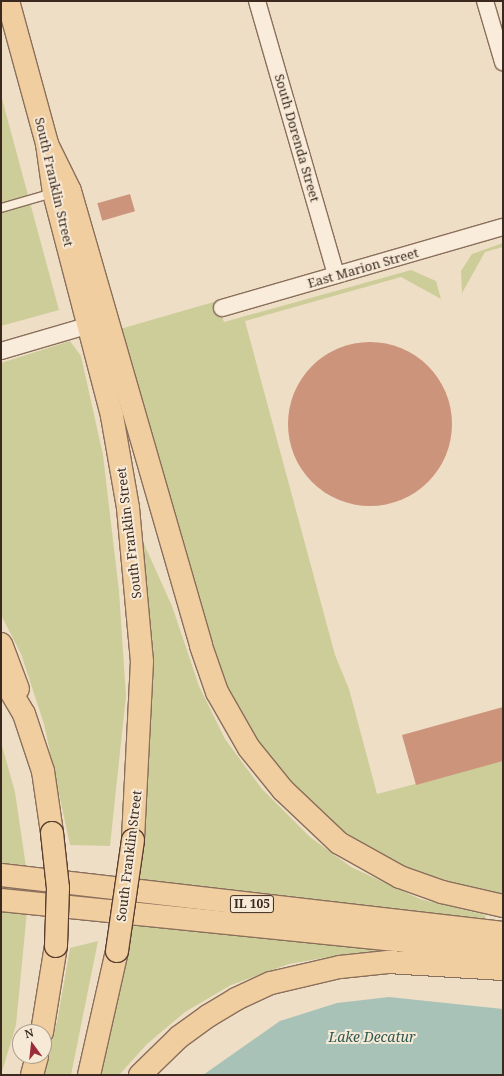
<!DOCTYPE html>
<html>
<head>
<meta charset="utf-8">
<style>
  body { margin:0 }
  #map { position:relative; width:504px; height:1076px; overflow:hidden; background:#efdec6; font-family:"Noto Serif",serif }
  div>[style] { position:absolute }
  [style*='--x'] { left:calc(var(--x)*1px); top:calc(var(--y)*1px); width:calc(var(--w)*1px); rotate:calc(var(--a)*1deg) }
  .green>* { inset:0; background:#cdcd9a }
  .water>* { inset:0; background:#a8c2b7 }
  .building>* { inset:0; background:#cd947c; transform-origin:0 0 }
  .round { border-radius:50% }
  .roads { filter:drop-shadow(1px 0 #8a6f5c) drop-shadow(-1px 0 #8a6f5c) drop-shadow(0 1px #8a6f5c) drop-shadow(0 -1px #8a6f5c) }
  .service>* { height:8px; margin:-4px; padding:0 4px; transform-origin:4px; border-radius:4px; background:#f9ecda }
  .minor>* { height:16px; margin:-8px; padding:0 8px; transform-origin:8px; border-radius:8px; background:#f9ecda }
  .primary>* { height:22px; margin:-11px; padding:0 11px; transform-origin:11px; border-radius:11px; background:#f1ce9f }
  .bridges { filter:drop-shadow(1px 0 #583e30) drop-shadow(-1px 0 #583e30) drop-shadow(0 1px #583e30) drop-shadow(0 -1px #583e30) }
  .primary-bridge>* { height:22px; margin:-11px; padding:0 11px; transform-origin:11px; border-radius:11px; background:#f1ce9f }
  span { translate:-50% -50%; white-space:nowrap; text-align:center; line-height:1.15; -webkit-text-stroke:4px #f6e9d6; paint-order:stroke }
  .shield-label span { padding:1px 3px; background:#f6e9d6; border:1px solid; border-radius:3px; -webkit-text-stroke-width:0 }
  .shield-label { font-size:12px; color:#3b291f; font-weight:700 }
  .street-label { font-size:13px; color:#3b291f }
  .water-label { font-size:14px; color:#2f5a52; font-style:italic }
  .frame { position:absolute; inset:0; border:2px solid #3b291f; pointer-events:none }
  .north { position:absolute; left:12px; top:1024px; width:40px; height:40px; box-sizing:border-box; background:#f6e9d6; border:1px solid #ab9c8d; border-radius:50%; rotate:345deg; font-size:11px; font-weight:700; line-height:16px; text-align:center; color:#3b291f }
  .north::after { content:''; display:block; margin:auto; width:14px; height:18px; background:#9a2b39; clip-path:polygon(50% 0,100% 100%,50% 72%,0 100%) }
</style>
</head>
<body>
<div id="map">
  <div class="green">
    <i style="clip-path:polygon(1px 95px,59px 310px,1px 326px)"></i>
    <i style="clip-path:polygon(503px 243px,503px 247px,485px 252px,462px 293px,461px 271px,472px 254px)"></i>
    <i style="clip-path:polygon(411px 270px,436px 281px,441px 299px,401px 277px,245px 321px,335px 655px,349px 689px,377px 794px,503px 761px,503px 897px,461px 888px,392px 863px,318px 814px,265px 757px,217px 671px,120px 329px,217px 301px,224px 322px)"></i>
    <i style="clip-path:polygon(70px 341px,81px 356px,103px 455px,119px 591px,126px 696px,110px 846px,70px 845px,44px 724px,21px 654px,1px 615px,1px 363px)"></i>
    <i style="clip-path:polygon(140px 535px,172px 606px,199px 686px,225px 739px,262px 789px,310px 837px,351px 867px,420px 899px,485px 915px,486px 924px,139px 882px,148px 725px)"></i>
    <i style="clip-path:polygon(1px 742px,15px 792px,26px 867px,1px 864px)"></i>
    <i style="clip-path:polygon(1px 908px,27px 911px,16px 1025px,1px 1075px)"></i>
    <i style="clip-path:polygon(133px 922px,406px 950px,406px 955px,346px 954px,289px 964px,231px 985px,185px 1012px,147px 1044px,119px 1075px,95px 1075px)"></i>
    <i style="clip-path:polygon(98px 941px,71px 1075px,42px 1075px,57px 1022px,70px 948px)"></i>
  </div>
  <div class="water">
    <i style="clip-path:polygon(389px 997px,503px 1009px,503px 1075px,203px 1075px,280px 1021px,337px 1003px)"></i>
  </div>
  <div class="building">
    <i style="left:130px;top:194px;width:18px;height:34px;rotate:74deg"></i>
    <i class="round" style="left:288px;top:342px;width:164px;height:164px"></i>
    <i style="clip-path:polygon(503px 707px,503px 761px,416px 785px,402px 735px)"></i>
  </div>
  <div class="roads">
    <div class="service">
      <i style="--x:1;--y:208;--w:54;--a:-16.1"></i>
    </div>
    <div class="minor">
      <i style="--x:257;--y:1;--w:285;--a:73.9"></i>
      <i style="--x:485;--y:1;--w:64;--a:73.6"></i>
      <i style="--x:222;--y:308;--w:292;--a:-16.1"></i>
      <i style="--x:1;--y:351;--w:93;--a:-16.3"></i>
    </div>
    <div class="primary">
      <i style="--x:8;--y:1;--w:148;--a:74.7"></i>
      <i style="--x:47;--y:144;--w:49;--a:81.9"></i>
      <i style="--x:54;--y:193;--w:230;--a:75.4"></i>
      <i style="--x:112;--y:416;--w:93;--a:80.1"></i>
      <i style="--x:128;--y:508;--w:154;--a:84.8"></i>
      <i style="--x:142;--y:661;--w:179;--a:92.9"></i>
      <i style="--x:47;--y:144;--w:52;--a:63.9"></i>
      <i style="--x:70;--y:191;--w:473;--a:73.9"></i>
      <i style="--x:201;--y:646;--w:49;--a:70.8"></i>
      <i style="--x:217;--y:692;--w:64;--a:60.3"></i>
      <i style="--x:249;--y:748;--w:54;--a:51"></i>
      <i style="--x:283;--y:790;--w:77;--a:43.4"></i>
      <i style="--x:339;--y:843;--w:70;--a:29.1"></i>
      <i style="--x:400;--y:877;--w:45;--a:19.7"></i>
      <i style="--x:442;--y:892;--w:63;--a:12.9"></i>
      <i style="--x:1;--y:644;--w:48;--a:69.3"></i>
      <i style="--x:1;--y:675;--w:45;--a:59.5"></i>
      <i style="--x:24;--y:714;--w:60;--a:71.6"></i>
      <i style="--x:43;--y:771;--w:63;--a:81.7"></i>
      <i style="--x:1;--y:875;--w:505;--a:6.59"></i>
      <i style="--x:1;--y:900;--w:505;--a:5.8"></i>
      <i style="--x:42;--y:1032;--w:87;--a:-80.8"></i>
      <i style="--x:32;--y:1075;--w:20;--a:-75"></i>
      <i style="--x:89;--y:1075;--w:127;--a:-77.3"></i>
      <i style="--x:140;--y:1075;--w:54;--a:-44.3"></i>
      <i style="--x:179;--y:1037;--w:36;--a:-36"></i>
      <i style="--x:208;--y:1016;--w:33;--a:-31"></i>
      <i style="--x:236;--y:999;--w:38;--a:-25"></i>
      <i style="--x:271;--y:983;--w:71;--a:-13.1"></i>
      <i style="--x:340;--y:967;--w:48;--a:-5.9"></i>
      <i style="--x:388;--y:962;--w:115;--a:3.5"></i>
    </div>
  </div>
  <div class="bridges">
    <div class="primary-bridge">
      <i style="--x:52;--y:833;--w:55;--a:83.8"></i>
      <i style="--x:58;--y:888;--w:58;--a:92"></i>
      <i style="--x:117;--y:951;--w:112;--a:-81.8"></i>
    </div>
  </div>
  <div class="shield-label">
    <span style="left:252px;top:904px">IL 105</span>
  </div>
  <div class="street-label">
    <span style="left:297px;top:138px;rotate:74deg">South Dorenda Street</span>
    <span style="left:54px;top:182px;rotate:77deg">South Franklin Street</span>
    <span style="left:363px;top:268px;rotate:-16deg">East Marion Street</span>
    <span style="left:129px;top:533px;rotate:-97deg">South Franklin Street</span>
    <span style="left:129px;top:856px;rotate:-83deg">South Franklin Street</span>
  </div>
  <div class="water-label">
    <span style="left:372px;top:1037px">Lake Decatur</span>
  </div>
  <div class="frame"></div>
  <div class="north">N</div>
</div>
</body>
</html>
